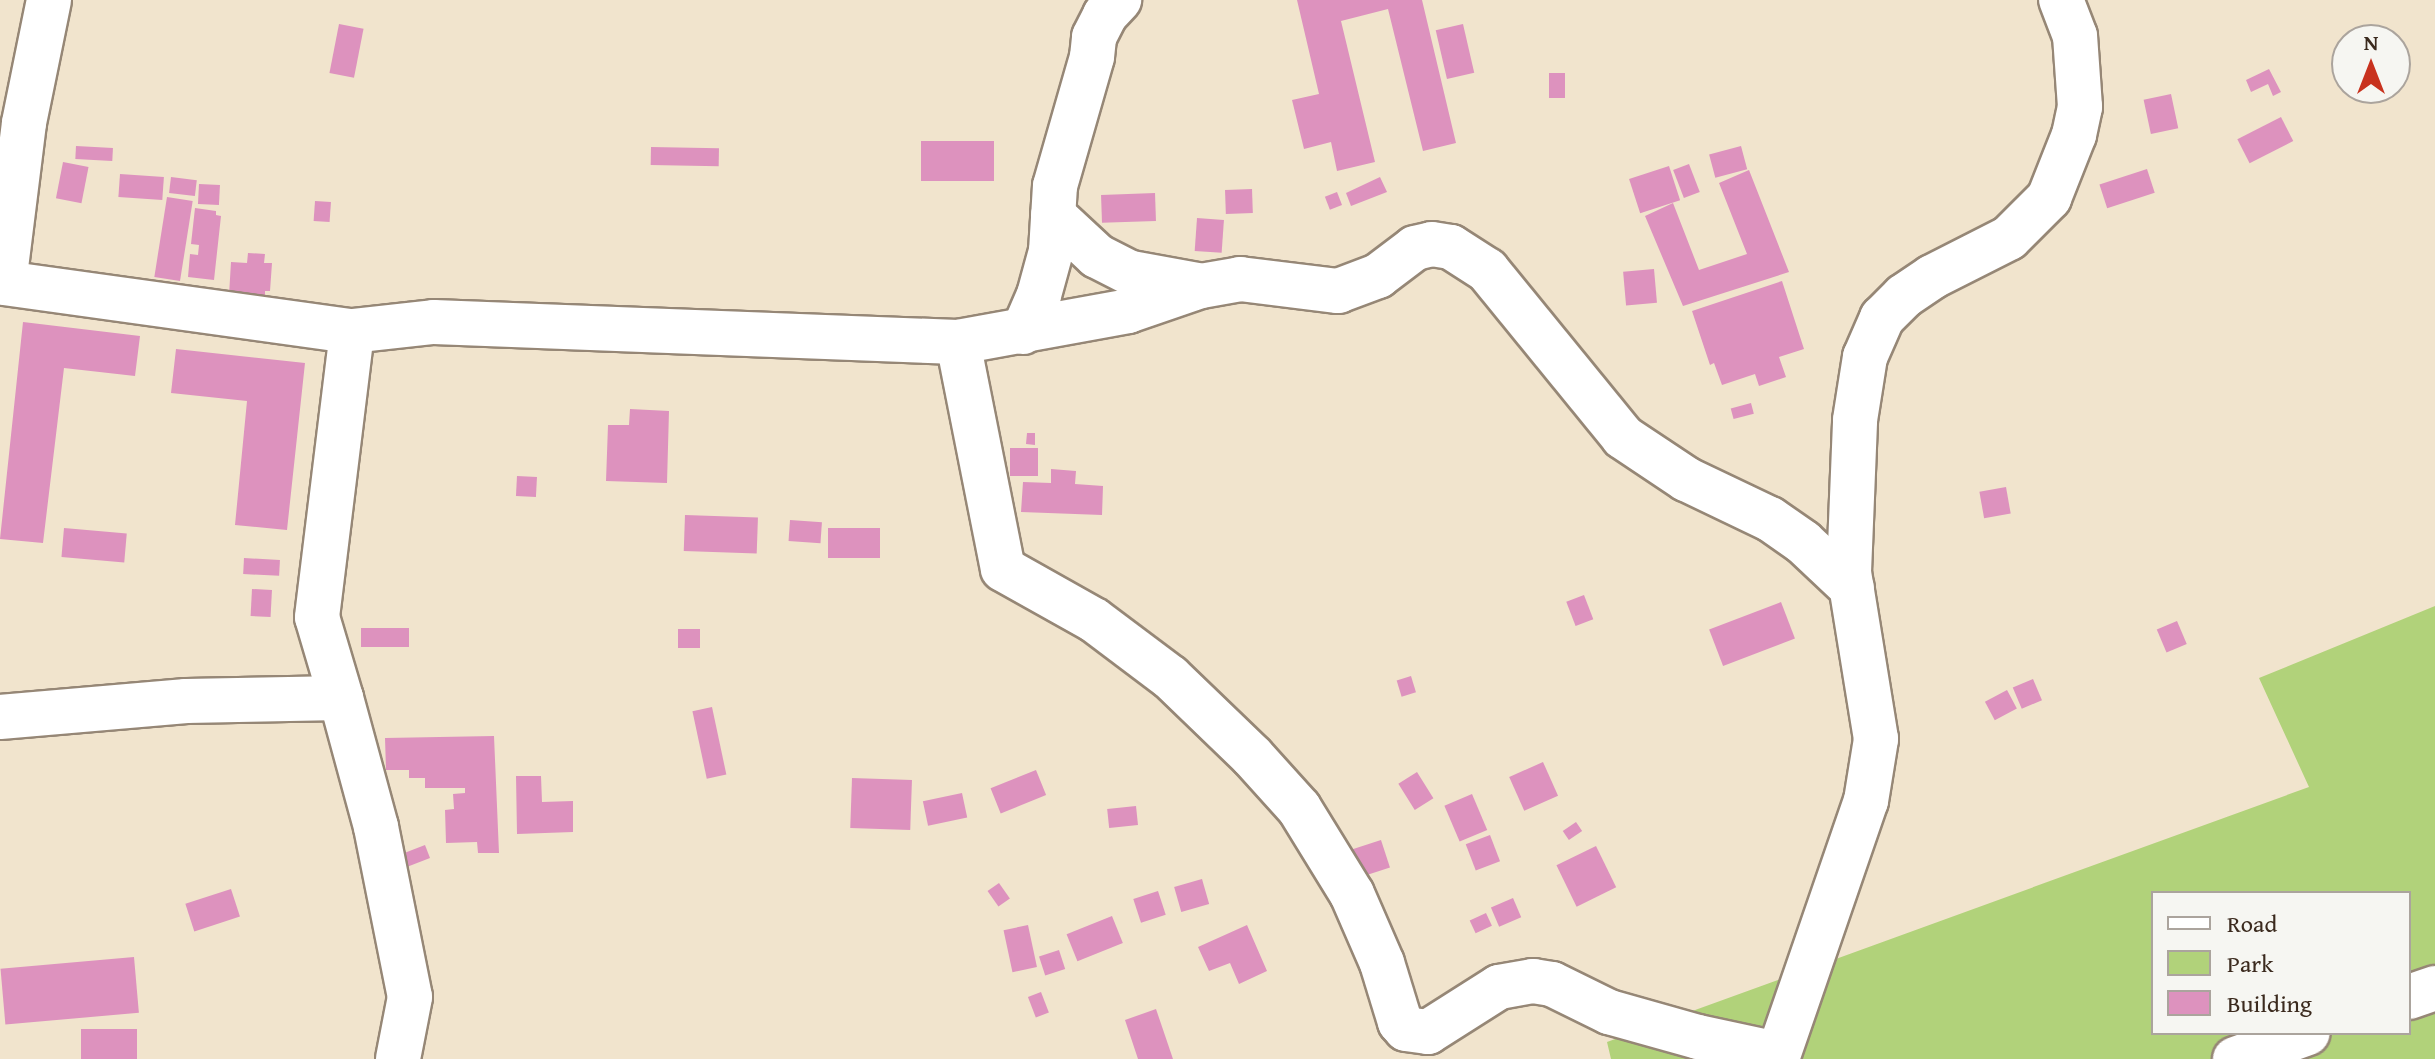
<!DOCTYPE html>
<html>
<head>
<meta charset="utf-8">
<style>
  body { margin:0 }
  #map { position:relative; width:2435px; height:1059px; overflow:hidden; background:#f1e4cd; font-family:"Gentium Book Plus",serif }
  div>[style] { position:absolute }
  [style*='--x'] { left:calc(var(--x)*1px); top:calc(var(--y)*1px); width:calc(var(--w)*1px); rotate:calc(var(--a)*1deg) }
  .green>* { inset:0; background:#b1d27a }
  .building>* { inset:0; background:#dd92be; transform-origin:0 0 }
  .roads { filter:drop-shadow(2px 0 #968776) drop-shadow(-2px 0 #968776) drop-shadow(0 2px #968776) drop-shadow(0 -2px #968776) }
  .minor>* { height:44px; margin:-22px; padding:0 22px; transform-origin:22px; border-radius:22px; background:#fff }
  span { translate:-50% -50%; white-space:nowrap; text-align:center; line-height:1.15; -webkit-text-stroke:6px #f6f6f2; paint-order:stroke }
  .legend { position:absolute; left:2151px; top:891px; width:260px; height:144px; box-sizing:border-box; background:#f6f6f2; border:2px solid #aba49d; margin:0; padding:10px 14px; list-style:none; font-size:24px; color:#3b2a1e }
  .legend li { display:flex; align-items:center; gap:16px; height:40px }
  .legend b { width:40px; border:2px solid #aba49d }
  .north { position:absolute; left:2331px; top:24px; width:80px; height:80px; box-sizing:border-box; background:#f6f6f2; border:2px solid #aba49d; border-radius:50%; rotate:0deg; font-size:22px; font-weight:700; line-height:32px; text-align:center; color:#3b2a1e }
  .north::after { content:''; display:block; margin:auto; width:28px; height:36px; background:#c8321e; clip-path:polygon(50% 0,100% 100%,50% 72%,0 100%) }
</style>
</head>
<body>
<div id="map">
  <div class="green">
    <i style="clip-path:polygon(evenodd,2435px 606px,2435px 1059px,1611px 1059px,1607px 1042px,2309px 787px,2259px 678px,2435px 606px,2153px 893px,2409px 893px,2409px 1033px,2153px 1033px,2153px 893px)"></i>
  </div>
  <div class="building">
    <i style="clip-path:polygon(1297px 0,1422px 0,1456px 143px,1423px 151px,1388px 9px,1341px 21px,1375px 162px,1337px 171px,1331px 142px,1304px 149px,1292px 100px,1319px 94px)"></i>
    <i style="left:339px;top:24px;width:25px;height:50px;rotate:11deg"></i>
    <i style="left:1463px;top:24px;width:50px;height:28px;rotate:77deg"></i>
    <i style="clip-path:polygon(2269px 69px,2281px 92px,2273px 96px,2268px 84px,2251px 92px,2246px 80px)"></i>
    <i style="left:1549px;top:73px;width:16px;height:25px"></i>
    <i style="left:2171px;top:94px;width:35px;height:28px;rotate:78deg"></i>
    <i style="left:2281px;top:117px;width:27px;height:49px;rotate:63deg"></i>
    <i style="left:921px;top:141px;width:73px;height:40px"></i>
    <i style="left:76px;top:146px;width:37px;height:13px;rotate:3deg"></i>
    <i style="left:1741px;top:146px;width:24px;height:33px;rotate:75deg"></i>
    <i style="left:651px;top:147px;width:68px;height:18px;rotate:1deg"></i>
    <i style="left:63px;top:162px;width:26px;height:37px;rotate:11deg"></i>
    <i style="left:1689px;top:164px;width:30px;height:17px;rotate:69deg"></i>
    <i style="left:1669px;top:166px;width:36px;height:42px;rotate:72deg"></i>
    <i style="left:2147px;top:169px;width:25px;height:50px;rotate:72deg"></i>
    <i style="clip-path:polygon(1749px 170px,1789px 272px,1683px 306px,1645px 216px,1673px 203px,1699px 270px,1747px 254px,1719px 183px)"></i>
    <i style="left:120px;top:174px;width:44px;height:23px;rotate:4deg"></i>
    <i style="left:171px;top:177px;width:26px;height:16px;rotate:7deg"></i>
    <i style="clip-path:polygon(1380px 177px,1387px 192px,1351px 206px,1346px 193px)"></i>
    <i style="left:199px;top:184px;width:21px;height:20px;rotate:3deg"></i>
    <i style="left:1252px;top:189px;width:24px;height:27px;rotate:88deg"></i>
    <i style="left:1337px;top:192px;width:14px;height:13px;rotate:69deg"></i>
    <i style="left:1155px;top:193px;width:28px;height:54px;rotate:88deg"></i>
    <i style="left:167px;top:197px;width:26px;height:81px;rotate:9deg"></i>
    <i style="left:315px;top:201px;width:16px;height:20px;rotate:4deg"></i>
    <i style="clip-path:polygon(195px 208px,216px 211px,216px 215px,221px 216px,214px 280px,188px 277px,190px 254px,198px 255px,199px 245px,191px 244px)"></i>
    <i style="left:1197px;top:218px;width:27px;height:33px;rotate:4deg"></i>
    <i style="clip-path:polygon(248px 253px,265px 254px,264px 263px,272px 263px,270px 291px,265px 291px,265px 298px,229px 295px,231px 262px,247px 263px)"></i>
    <i style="left:1654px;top:269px;width:34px;height:31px;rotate:85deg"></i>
    <i style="clip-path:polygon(1782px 281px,1804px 349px,1779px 357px,1786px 377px,1759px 386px,1755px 374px,1722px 385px,1714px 363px,1710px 365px,1692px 311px)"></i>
    <i style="clip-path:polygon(23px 322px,140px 336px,135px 376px,64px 368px,43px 543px,0 539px)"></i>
    <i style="clip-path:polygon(176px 349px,305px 363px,287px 530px,235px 525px,247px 401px,171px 393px)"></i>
    <i style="left:1751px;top:403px;width:11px;height:21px;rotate:75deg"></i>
    <i style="clip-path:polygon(630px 409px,669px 411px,667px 483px,606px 481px,608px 425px,629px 425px)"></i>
    <i style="clip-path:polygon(1027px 433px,1035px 433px,1035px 445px,1026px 444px)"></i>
    <i style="left:1010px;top:448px;width:28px;height:28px"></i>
    <i style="clip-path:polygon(1051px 469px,1076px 471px,1075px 484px,1103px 486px,1102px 515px,1021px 512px,1023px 482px,1051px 483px)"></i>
    <i style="left:517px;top:476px;width:20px;height:20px;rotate:3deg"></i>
    <i style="left:2006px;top:487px;width:27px;height:27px;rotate:80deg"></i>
    <i style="left:685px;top:515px;width:73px;height:36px;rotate:2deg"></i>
    <i style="left:790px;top:520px;width:32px;height:21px;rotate:4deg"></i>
    <i style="left:64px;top:528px;width:63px;height:29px;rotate:5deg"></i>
    <i style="left:880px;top:528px;width:30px;height:52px;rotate:90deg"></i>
    <i style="left:244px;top:558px;width:36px;height:16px;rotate:3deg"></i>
    <i style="left:252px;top:589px;width:20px;height:27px;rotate:3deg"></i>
    <i style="left:1584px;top:595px;width:26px;height:19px;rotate:69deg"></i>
    <i style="left:1781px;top:602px;width:39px;height:77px;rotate:69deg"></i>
    <i style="left:2177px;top:621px;width:25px;height:22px;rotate:67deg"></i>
    <i style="left:409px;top:628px;width:19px;height:48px;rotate:90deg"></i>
    <i style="left:678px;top:629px;width:22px;height:19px"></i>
    <i style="left:1411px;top:676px;width:17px;height:15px;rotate:73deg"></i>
    <i style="left:2033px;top:679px;width:23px;height:22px;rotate:67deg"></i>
    <i style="left:2007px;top:690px;width:21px;height:25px;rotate:62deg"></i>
    <i style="left:712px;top:707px;width:69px;height:20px;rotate:78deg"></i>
    <i style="clip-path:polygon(494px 736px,499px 853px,478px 853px,477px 842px,446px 843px,445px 810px,454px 809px,453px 794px,465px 793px,465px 788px,425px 788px,425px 778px,409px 778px,409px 770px,386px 770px,385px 738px)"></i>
    <i style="left:1543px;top:762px;width:37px;height:37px;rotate:66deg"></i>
    <i style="left:1036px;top:770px;width:27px;height:49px;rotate:68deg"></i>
    <i style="left:1417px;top:772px;width:31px;height:22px;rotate:58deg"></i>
    <i style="clip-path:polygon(516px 776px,541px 776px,542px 802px,573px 801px,573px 832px,517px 834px)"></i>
    <i style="left:852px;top:778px;width:60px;height:50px;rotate:2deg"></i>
    <i style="left:962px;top:793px;width:25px;height:40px;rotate:78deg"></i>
    <i style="left:1472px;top:794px;width:39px;height:30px;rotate:67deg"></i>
    <i style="left:1136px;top:806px;width:19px;height:29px;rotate:84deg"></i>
    <i style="left:1576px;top:822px;width:11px;height:16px;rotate:56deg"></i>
    <i style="left:1490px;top:835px;width:28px;height:26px;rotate:69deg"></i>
    <i style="left:1381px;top:840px;width:29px;height:34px;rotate:72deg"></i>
    <i style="left:425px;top:845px;width:14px;height:27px;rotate:69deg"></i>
    <i style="left:1596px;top:846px;width:46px;height:44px;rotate:64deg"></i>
    <i style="left:1202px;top:879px;width:26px;height:29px;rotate:74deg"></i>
    <i style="left:999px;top:883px;width:19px;height:14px;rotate:55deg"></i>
    <i style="left:231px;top:889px;width:29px;height:48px;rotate:72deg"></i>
    <i style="left:1158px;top:891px;width:25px;height:26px;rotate:72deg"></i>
    <i style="left:1513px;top:898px;width:21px;height:24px;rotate:67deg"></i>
    <i style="left:1486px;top:913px;width:14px;height:18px;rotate:65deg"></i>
    <i style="left:1112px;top:916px;width:29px;height:49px;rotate:68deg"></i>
    <i style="left:1028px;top:925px;width:43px;height:25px;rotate:78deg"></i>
    <i style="clip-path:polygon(1247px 925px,1267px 971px,1239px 984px,1230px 963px,1209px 971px,1198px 947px)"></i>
    <i style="left:1059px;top:950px;width:20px;height:21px;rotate:72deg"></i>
    <i style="left:134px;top:957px;width:56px;height:134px;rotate:85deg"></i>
    <i style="left:1041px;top:992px;width:22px;height:14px;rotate:69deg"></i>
    <i style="clip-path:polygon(1156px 1009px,1173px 1059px,1138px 1059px,1125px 1020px)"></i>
    <i style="left:137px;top:1029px;width:30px;height:56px;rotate:90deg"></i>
  </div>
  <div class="roads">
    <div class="minor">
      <i style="--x:49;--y:0;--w:126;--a:101.5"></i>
      <i style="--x:24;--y:123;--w:161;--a:97.1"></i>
      <i style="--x:4;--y:283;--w:351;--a:7.9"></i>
      <i style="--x:352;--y:331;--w:82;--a:-6.3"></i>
      <i style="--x:434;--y:322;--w:524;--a:2.19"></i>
      <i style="--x:958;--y:342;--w:173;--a:-10.3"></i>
      <i style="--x:1128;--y:311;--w:77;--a:-18.9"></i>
      <i style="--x:1201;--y:286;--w:40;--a:-10"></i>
      <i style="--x:1240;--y:279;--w:99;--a:7"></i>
      <i style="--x:1338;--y:291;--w:43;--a:-20.6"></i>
      <i style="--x:1378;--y:276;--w:46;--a:-37.1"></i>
      <i style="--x:1415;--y:248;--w:17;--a:-13"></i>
      <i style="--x:1432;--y:244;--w:19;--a:9"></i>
      <i style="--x:1451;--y:247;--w:43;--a:32.6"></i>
      <i style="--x:1487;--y:270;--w:215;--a:50.8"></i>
      <i style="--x:1623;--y:437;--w:76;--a:33.7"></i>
      <i style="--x:1686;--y:479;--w:93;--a:25.5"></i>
      <i style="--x:1770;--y:519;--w:40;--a:34.9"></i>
      <i style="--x:1803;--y:542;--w:67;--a:43.2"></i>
      <i style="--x:1053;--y:215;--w:60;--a:43"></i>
      <i style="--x:1097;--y:256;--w:38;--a:27"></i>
      <i style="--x:1131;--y:273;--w:67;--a:10.3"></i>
      <i style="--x:1023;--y:332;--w:40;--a:-66.6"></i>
      <i style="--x:1039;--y:295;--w:46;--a:-74.7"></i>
      <i style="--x:1051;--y:251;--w:65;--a:-86.5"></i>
      <i style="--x:1055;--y:186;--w:134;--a:-74"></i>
      <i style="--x:1092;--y:57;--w:20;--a:-84"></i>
      <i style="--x:1094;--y:37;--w:25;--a:-63"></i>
      <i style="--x:1105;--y:15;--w:21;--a:-47"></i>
      <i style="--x:958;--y:342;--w:231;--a:78.8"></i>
      <i style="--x:1003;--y:569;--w:104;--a:29.3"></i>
      <i style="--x:1094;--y:620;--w:95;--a:36.9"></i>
      <i style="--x:1170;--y:677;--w:114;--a:43.9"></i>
      <i style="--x:1252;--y:756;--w:70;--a:47.9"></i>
      <i style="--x:1299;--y:808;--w:101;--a:58.4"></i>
      <i style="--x:1352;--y:894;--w:75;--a:66.5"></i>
      <i style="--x:1382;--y:963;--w:62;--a:73"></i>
      <i style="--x:1400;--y:1022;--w:9;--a:49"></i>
      <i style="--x:1406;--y:1029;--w:22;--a:8"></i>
      <i style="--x:1428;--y:1032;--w:84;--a:-32.4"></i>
      <i style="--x:1499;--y:987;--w:35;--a:-10"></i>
      <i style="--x:1533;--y:981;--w:19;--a:9"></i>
      <i style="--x:1552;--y:984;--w:64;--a:26.2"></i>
      <i style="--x:1609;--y:1012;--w:92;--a:15.7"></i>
      <i style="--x:1698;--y:1037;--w:81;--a:12.1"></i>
      <i style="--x:341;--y:698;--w:84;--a:-106.5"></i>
      <i style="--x:317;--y:617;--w:288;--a:-83"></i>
      <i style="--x:0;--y:717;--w:187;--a:-4.9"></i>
      <i style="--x:186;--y:701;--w:155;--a:-1.1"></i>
      <i style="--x:341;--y:698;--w:134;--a:74.8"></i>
      <i style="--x:376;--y:827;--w:173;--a:78.7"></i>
      <i style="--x:410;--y:997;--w:63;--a:101"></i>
      <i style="--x:2409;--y:997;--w:28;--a:-19"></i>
      <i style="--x:1777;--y:1059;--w:273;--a:-71"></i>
      <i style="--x:1866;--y:801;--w:63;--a:-80.8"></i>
      <i style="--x:1876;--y:739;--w:169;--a:-99.2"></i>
      <i style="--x:1849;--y:572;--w:152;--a:-87.7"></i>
      <i style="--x:1855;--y:420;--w:64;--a:-81"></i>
      <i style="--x:1865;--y:357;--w:43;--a:-66.4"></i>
      <i style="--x:1882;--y:318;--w:31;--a:-45"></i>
      <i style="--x:1904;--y:296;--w:34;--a:-34"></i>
      <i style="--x:1932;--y:277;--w:86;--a:-26.9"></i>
      <i style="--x:2009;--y:238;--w:57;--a:-45"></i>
      <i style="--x:2049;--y:198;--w:68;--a:-68.4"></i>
      <i style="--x:2074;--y:135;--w:29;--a:-78"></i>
      <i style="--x:2080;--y:107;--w:71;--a:-94"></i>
      <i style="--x:2075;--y:36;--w:39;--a:-111"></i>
      <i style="--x:2235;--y:1059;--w:77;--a:-19.6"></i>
    </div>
  </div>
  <ul class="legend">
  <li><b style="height:10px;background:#fff"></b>Road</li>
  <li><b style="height:22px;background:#b1d27a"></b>Park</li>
  <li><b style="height:22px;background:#dd92be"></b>Building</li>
  </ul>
  <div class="north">N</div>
</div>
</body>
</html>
